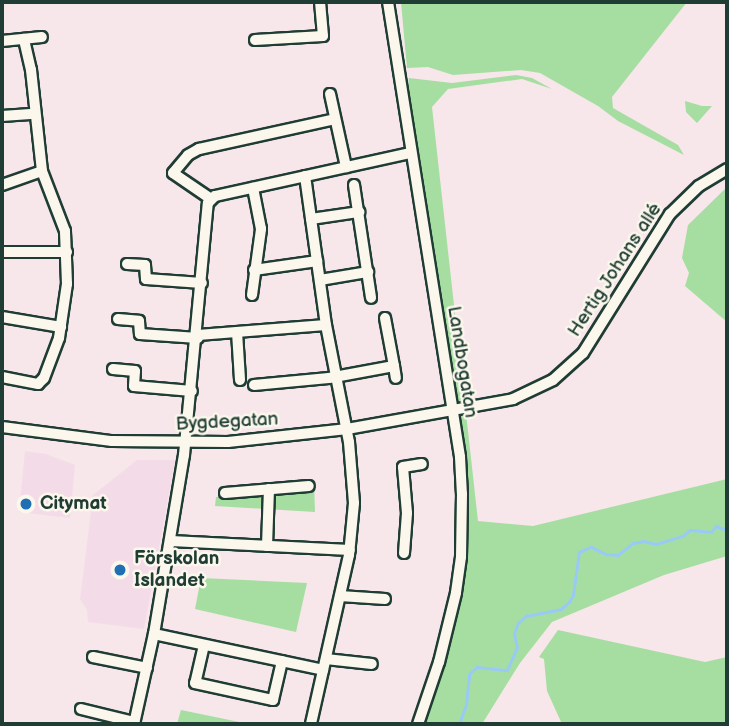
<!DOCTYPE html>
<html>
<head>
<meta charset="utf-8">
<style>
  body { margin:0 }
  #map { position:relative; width:729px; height:726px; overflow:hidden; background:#f7e6ea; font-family:"Balsamiq Sans",sans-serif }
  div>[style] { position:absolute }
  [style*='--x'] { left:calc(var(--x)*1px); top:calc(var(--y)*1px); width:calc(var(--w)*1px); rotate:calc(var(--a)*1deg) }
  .built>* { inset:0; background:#f4dbe8 }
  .green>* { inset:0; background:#a6dea2 }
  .stream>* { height:2.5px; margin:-1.25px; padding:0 1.25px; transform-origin:1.25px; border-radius:1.25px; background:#99caf6 }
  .roads { filter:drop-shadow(2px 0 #1f3d34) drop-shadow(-2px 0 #1f3d34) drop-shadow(0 2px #1f3d34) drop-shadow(0 -2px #1f3d34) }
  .minor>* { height:10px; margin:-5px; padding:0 5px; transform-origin:5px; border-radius:5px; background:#fbf7ec }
  .dots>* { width:19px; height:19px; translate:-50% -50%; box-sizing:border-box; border:4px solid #fbf7ec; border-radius:50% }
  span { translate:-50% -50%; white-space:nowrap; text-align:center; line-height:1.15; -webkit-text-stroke:5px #fbf7ec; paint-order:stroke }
  .street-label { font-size:19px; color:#1f3d34 }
  .poi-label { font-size:19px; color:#1f3d34; font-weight:700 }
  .left { translate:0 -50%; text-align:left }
  .frame { position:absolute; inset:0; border:4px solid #1f3d34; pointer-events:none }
</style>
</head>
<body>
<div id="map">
  <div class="built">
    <i style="clip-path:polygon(25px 451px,46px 454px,75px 465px,70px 518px,19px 512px)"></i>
    <i style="clip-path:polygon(137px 460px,175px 460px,144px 629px,88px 622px,87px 610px,80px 599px,93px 495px)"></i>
  </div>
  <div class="green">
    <i style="clip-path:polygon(401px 2px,687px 2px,612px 97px,613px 108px,678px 145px,684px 155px,618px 121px,598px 106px,540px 73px,521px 70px,453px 75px,428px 67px,407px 68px)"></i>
    <i style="clip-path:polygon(516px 75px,532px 78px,552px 89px,522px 79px,448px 89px,432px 107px,478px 521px,533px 526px,727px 479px,727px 556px,664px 575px,552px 622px,520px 663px,482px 724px,423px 724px,464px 542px,467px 473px,408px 84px,409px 78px,452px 83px)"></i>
    <i style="clip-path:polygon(685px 101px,702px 106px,712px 106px,697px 123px,686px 112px)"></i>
    <i style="clip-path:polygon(727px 187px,727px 322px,685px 286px,689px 273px,682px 258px,688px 225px)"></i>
    <i style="clip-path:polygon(311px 483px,314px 483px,315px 512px,215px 506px,216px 497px,311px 489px)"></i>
    <i style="clip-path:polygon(201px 578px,307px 583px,296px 632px,195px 609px)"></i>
    <i style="clip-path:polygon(558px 630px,705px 662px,727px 657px,727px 724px,562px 724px,547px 691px,544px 659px,539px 657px)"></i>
    <i style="clip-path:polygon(181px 710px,249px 724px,177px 724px)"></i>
  </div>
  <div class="stream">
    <i style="--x:459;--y:724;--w:20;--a:-70"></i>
    <i style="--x:466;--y:705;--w:31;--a:-84"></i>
    <i style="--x:469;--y:674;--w:11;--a:-41"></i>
    <i style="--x:477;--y:667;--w:30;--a:6"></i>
    <i style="--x:507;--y:670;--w:24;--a:-66"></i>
    <i style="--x:517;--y:648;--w:14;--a:-102"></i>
    <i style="--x:514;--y:634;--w:12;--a:-70"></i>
    <i style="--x:518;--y:623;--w:11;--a:-41"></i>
    <i style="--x:526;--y:616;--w:36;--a:-11"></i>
    <i style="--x:561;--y:609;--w:11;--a:-41"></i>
    <i style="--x:569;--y:602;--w:8;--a:-60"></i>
    <i style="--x:573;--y:595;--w:43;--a:-82.1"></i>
    <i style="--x:579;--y:552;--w:13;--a:-23"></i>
    <i style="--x:591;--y:547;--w:17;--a:25"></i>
    <i style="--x:606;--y:554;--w:12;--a:5"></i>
    <i style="--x:618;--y:555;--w:19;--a:-39"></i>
    <i style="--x:633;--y:543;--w:11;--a:-10"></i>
    <i style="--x:644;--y:541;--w:12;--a:14"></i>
    <i style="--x:656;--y:544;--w:28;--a:-17"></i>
    <i style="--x:683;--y:536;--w:9;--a:-41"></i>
    <i style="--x:690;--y:530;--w:21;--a:5"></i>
    <i style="--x:711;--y:532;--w:8;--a:-50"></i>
    <i style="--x:716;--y:526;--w:12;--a:20"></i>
  </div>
  <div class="roads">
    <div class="minor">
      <i style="--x:388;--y:2;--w:461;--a:81"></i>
      <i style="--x:460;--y:457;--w:37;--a:87"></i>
      <i style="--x:462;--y:494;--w:63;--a:90.9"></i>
      <i style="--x:461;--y:557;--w:36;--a:98"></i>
      <i style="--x:456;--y:593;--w:71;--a:103.8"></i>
      <i style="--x:439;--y:662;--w:65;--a:108.7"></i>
      <i style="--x:255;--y:40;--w:68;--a:-3.4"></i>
      <i style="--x:323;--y:36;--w:34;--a:-95"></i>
      <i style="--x:2;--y:41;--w:40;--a:-5.7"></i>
      <i style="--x:330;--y:94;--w:75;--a:77.6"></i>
      <i style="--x:2;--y:116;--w:32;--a:-4"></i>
      <i style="--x:305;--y:176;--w:150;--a:82"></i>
      <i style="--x:326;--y:325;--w:119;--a:78.9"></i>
      <i style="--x:349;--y:442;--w:61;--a:85.3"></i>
      <i style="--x:354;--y:503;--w:52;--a:95.5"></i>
      <i style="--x:349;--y:555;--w:173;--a:102.7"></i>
      <i style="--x:2;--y:185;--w:42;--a:-19.3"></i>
      <i style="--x:354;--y:185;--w:114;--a:81.4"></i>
      <i style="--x:211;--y:199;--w:46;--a:-145.6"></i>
      <i style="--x:173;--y:173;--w:23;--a:-50"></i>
      <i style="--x:188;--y:155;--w:13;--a:-29"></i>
      <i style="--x:199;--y:149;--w:139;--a:-12.4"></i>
      <i style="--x:311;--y:219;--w:49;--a:-8.3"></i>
      <i style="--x:2;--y:252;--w:65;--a:0"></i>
      <i style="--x:127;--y:264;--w:18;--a:3"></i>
      <i style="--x:145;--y:265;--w:14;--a:86"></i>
      <i style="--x:146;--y:279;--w:56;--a:4.1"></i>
      <i style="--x:254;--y:270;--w:64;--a:-8.1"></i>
      <i style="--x:320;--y:280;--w:49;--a:-9.5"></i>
      <i style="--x:252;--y:295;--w:67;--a:-82.2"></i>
      <i style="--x:261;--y:229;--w:42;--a:-101"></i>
      <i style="--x:2;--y:317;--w:60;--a:9.6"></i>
      <i style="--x:385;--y:318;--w:49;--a:79.4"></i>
      <i style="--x:118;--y:319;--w:21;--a:5"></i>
      <i style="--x:139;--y:321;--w:13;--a:86"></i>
      <i style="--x:140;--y:334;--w:58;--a:3.9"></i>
      <i style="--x:237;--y:332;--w:48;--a:86.4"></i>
      <i style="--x:198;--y:335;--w:128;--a:-4.5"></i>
      <i style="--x:113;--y:369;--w:22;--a:5"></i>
      <i style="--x:135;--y:371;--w:15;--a:94"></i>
      <i style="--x:134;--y:386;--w:58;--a:4.9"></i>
      <i style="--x:2;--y:377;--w:37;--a:11"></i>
      <i style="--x:38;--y:384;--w:8;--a:-45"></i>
      <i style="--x:44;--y:378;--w:43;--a:-69.4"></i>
      <i style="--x:59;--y:338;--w:55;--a:-81.6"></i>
      <i style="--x:67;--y:284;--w:53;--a:-92.2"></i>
      <i style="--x:65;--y:231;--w:64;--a:-111"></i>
      <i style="--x:42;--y:171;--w:102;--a:-96.2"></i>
      <i style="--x:31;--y:70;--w:32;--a:-103"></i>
      <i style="--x:254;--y:385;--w:75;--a:-5.3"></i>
      <i style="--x:329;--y:378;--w:66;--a:-10.5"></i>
      <i style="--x:394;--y:366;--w:12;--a:81"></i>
      <i style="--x:2;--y:427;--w:111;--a:7.3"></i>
      <i style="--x:112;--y:441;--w:116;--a:0.5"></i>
      <i style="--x:228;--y:442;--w:120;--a:-6.2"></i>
      <i style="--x:347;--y:429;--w:169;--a:-10.2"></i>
      <i style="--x:513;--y:399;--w:44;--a:-25.4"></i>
      <i style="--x:553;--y:380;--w:40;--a:-42"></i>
      <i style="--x:583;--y:353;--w:164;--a:-58"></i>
      <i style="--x:670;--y:214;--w:40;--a:-44"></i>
      <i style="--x:699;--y:186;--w:33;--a:-31"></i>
      <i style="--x:225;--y:493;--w:84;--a:-4.8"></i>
      <i style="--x:171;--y:541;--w:179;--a:2.9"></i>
      <i style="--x:267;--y:546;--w:57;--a:-88"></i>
      <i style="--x:404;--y:553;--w:40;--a:-85.7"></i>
      <i style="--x:407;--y:513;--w:46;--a:-95"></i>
      <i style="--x:403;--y:467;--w:19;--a:-9"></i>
      <i style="--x:340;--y:596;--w:45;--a:3.8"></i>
      <i style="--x:154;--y:634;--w:173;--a:12"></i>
      <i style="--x:204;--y:645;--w:39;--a:103"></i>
      <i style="--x:195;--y:683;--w:80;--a:12.3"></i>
      <i style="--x:273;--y:700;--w:40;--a:-77"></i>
      <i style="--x:93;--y:657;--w:55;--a:11.5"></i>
      <i style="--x:326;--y:659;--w:46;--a:6.2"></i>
      <i style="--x:81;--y:709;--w:55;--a:13.8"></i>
      <i style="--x:134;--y:724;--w:92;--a:-77.5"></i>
      <i style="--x:154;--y:634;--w:181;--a:-80.5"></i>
      <i style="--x:184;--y:455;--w:253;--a:-84.6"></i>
      <i style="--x:208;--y:203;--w:10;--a:-45"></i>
      <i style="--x:215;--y:196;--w:200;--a:-12.4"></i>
    </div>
  </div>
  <div class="dots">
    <i style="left:26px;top:504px;background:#1f6fb2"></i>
    <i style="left:120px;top:570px;background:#1f6fb2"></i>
  </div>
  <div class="street-label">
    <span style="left:615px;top:270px;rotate:-57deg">Hertig Johans allé</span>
    <span style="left:462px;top:362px;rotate:81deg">Landbogatan</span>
    <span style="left:227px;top:422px;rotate:-3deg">Bygdegatan</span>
  </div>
  <div class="poi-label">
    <span class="left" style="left:40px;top:504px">Citymat</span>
    <span class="left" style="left:134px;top:570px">Förskolan<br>Islandet</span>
  </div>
  <div class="frame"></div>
</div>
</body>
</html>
